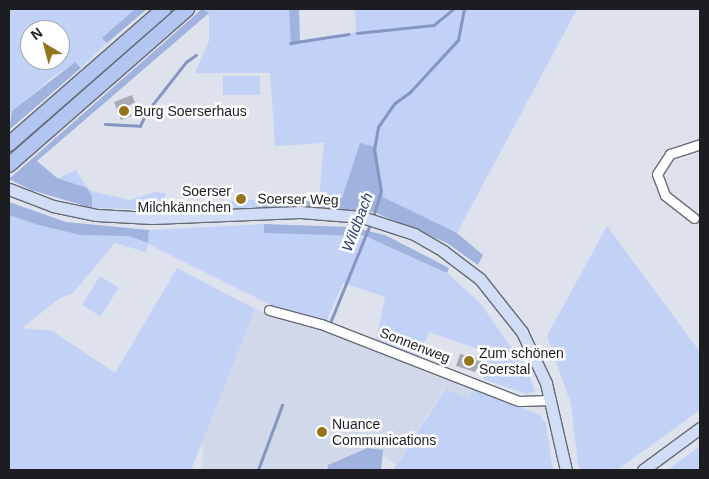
<!DOCTYPE html>
<html>
<head>
<meta charset="utf-8">
<style>
  body { margin:0 }
  #map { position:relative; width:709px; height:479px; overflow:hidden; background:#dde2ed; font-family:Arial,sans-serif }
  div>[style] { position:absolute }
  [style*='--x'] { left:calc(var(--x)*1px); top:calc(var(--y)*1px); width:calc(var(--w)*1px); rotate:calc(var(--a)*1deg) }
  .built>* { inset:0; background:#d0d8ea }
  .green>* { inset:0; background:#c2d2f7; transform-origin:0 0 }
  .forest>* { inset:0; background:#a0b2de }
  .stream>* { height:2.5px; margin:-1.25px; padding:0 1.25px; transform-origin:1.25px; border-radius:1.25px; background:#8596c1 }
  .building>* { inset:0; background:#a5aab4 }
  .roads { filter:drop-shadow(1px 0 #676b75) drop-shadow(-1px 0 #676b75) drop-shadow(0 1px #676b75) drop-shadow(0 -1px #676b75) }
  .minor>* { height:9px; margin:-4.5px; padding:0 4.5px; transform-origin:4.5px; border-radius:4.5px; background:#fff }
  .major>* { height:11px; margin:-5.5px; padding:0 5.5px; transform-origin:5.5px; border-radius:5.5px; background:#d1ddf7 }
  .highway>* { height:14px; margin:-7px; padding:0 7px; transform-origin:7px; border-radius:7px; background:#b3c6f2 }
  .dots>* { width:14px; height:14px; translate:-50% -50%; box-sizing:border-box; border:2px solid #fff; border-radius:50% }
  span { translate:-50% -50%; white-space:nowrap; text-align:center; line-height:1.15; -webkit-text-stroke:5px #fff; paint-order:stroke }
  .poi-label { font-size:14px; color:#1b1d21 }
  .left { translate:0 -50%; text-align:left }
  .right { translate:-100% -50%; text-align:right }
  .street-label { font-size:14px; color:#1b1d21 }
  .water-label { font-size:15px; color:#2a3d74; font-style:italic }
  .frame { position:absolute; inset:0; border:10px solid #1b1d21; pointer-events:none }
  .north { position:absolute; left:20px; top:20px; width:50px; height:50px; box-sizing:border-box; background:#fff; border:1px solid #a4a5a6; border-radius:50%; rotate:323deg; font-size:14px; font-weight:700; line-height:20px; text-align:center; color:#1b1d21 }
  .north::after { content:''; display:block; margin:auto; width:18px; height:22px; background:#95741c; clip-path:polygon(50% 0,100% 100%,50% 72%,0 100%) }
</style>
</head>
<body>
<div id="map">
  <div class="built">
    <i style="clip-path:polygon(255px 309px,373px 347px,474px 387px,469px 399px,445px 389px,396px 464px,384px 456px,381px 459px,367px 447px,326px 466px,324px 470px,202px 470px,204px 447px,200px 444px)"></i>
  </div>
  <div class="green">
    <i style="clip-path:polygon(evenodd,9px 9px,135px 9px,103px 38px,107px 43px,81px 68px,75px 62px,51px 78px,9px 115px,9px 9px,30px 30px,60px 30px,60px 60px,30px 60px,30px 30px)"></i>
    <i style="clip-path:polygon(202px 9px,289px 9px,292px 45px,356px 32px,355px 9px,577px 9px,457px 233px,383px 197px,345px 192px,342px 198px,319px 198px,324px 143px,275px 146px,270px 73px,195px 73px,209px 41px,209px 13px)"></i>
    <i style="left:223px;top:76px;width:37px;height:19px"></i>
    <i style="clip-path:polygon(76px 170px,87px 188px,95px 192px,130px 200px,155px 192px,166px 193px,162px 207px,262px 199px,262px 207px,195px 211px,92px 208px,92px 196px,57px 179px)"></i>
    <i style="clip-path:polygon(9px 215px,38px 225px,129px 236px,148px 243px,149px 230px,264px 224px,264px 233px,327px 232px,378px 240px,447px 273px,480px 303px,527px 370px,535px 391px,527px 394px,483px 379px,489px 353px,429px 332px,419px 357px,376px 339px,385px 297px,343px 283px,326px 322px,275px 307px,148px 244px,146px 252px,115px 243px,72px 294px,60px 298px,22px 328px,52px 331px,115px 373px,177px 268px,255px 309px,191px 470px,9px 470px)"></i>
    <i style="clip-path:polygon(607px 226px,700px 352px,700px 410px,617px 470px,582px 470px,578px 465px,571px 404px,547px 336px)"></i>
    <i style="left:100px;top:276px;width:22px;height:34px;rotate:32deg"></i>
    <i style="clip-path:polygon(474px 387px,540px 415px,546px 424px,553px 470px,393px 470px,446px 389px,469px 399px)"></i>
    <i style="clip-path:polygon(700px 446px,700px 470px,668px 470px)"></i>
  </div>
  <div class="forest">
    <i style="clip-path:polygon(135px 9px,147px 9px,107px 43px,102px 38px)"></i>
    <i style="clip-path:polygon(202px 9px,209px 13px,37px 161px,57px 178px,87px 188px,92px 196px,92px 208px,31px 190px,9px 179px)"></i>
    <i style="clip-path:polygon(289px 9px,299px 9px,300px 43px,291px 46px)"></i>
    <i style="clip-path:polygon(75px 62px,81px 68px,9px 130px,12px 111px)"></i>
    <i style="clip-path:polygon(360px 143px,376px 147px,383px 197px,457px 233px,483px 255px,478px 265px,447px 243px,374px 212px,262px 207px,262px 199px,342px 198px)"></i>
    <i style="clip-path:polygon(9px 202px,66px 222px,149px 230px,148px 243px,129px 236px,81px 235px,38px 225px,9px 215px)"></i>
    <i style="clip-path:polygon(264px 224px,351px 227px,385px 235px,449px 268px,447px 273px,365px 236px,264px 233px)"></i>
    <i style="clip-path:polygon(367px 448px,383px 450px,381px 470px,327px 470px,328px 465px)"></i>
  </div>
  <div class="stream">
    <i style="--x:357;--y:33;--w:77;--a:-5.9"></i>
    <i style="--x:434;--y:25;--w:25;--a:-40"></i>
    <i style="--x:290;--y:43;--w:59;--a:-8.8"></i>
    <i style="--x:105;--y:124;--w:35;--a:3"></i>
    <i style="--x:140;--y:126;--w:14;--a:-65"></i>
    <i style="--x:146;--y:113;--w:65;--a:-51.9"></i>
    <i style="--x:186;--y:62;--w:12;--a:-35"></i>
    <i style="--x:373;--y:217;--w:27;--a:-73"></i>
    <i style="--x:381;--y:191;--w:42;--a:-99.7"></i>
    <i style="--x:374;--y:150;--w:23;--a:-80"></i>
    <i style="--x:378;--y:127;--w:29;--a:-55"></i>
    <i style="--x:395;--y:103;--w:19;--a:-36"></i>
    <i style="--x:410;--y:92;--w:71;--a:-47.3"></i>
    <i style="--x:458;--y:40;--w:32;--a:-79"></i>
    <i style="--x:330;--y:323;--w:109;--a:-67.9"></i>
    <i style="--x:258;--y:470;--w:69;--a:-69.7"></i>
  </div>
  <div class="building">
    <i style="clip-path:polygon(132px 95px,135px 103px,127px 106px,131px 116px,121px 120px,114px 102px)"></i>
    <i style="clip-path:polygon(460px 354px,482px 359px,475px 372px,456px 366px)"></i>
  </div>
  <div class="roads">
    <div class="minor">
      <i style="--x:694;--y:218;--w:37;--a:-142"></i>
      <i style="--x:665;--y:195;--w:22;--a:-111"></i>
      <i style="--x:657;--y:174;--w:24;--a:-57"></i>
      <i style="--x:670;--y:154;--w:32;--a:-18"></i>
      <i style="--x:269;--y:310;--w:54;--a:15.1"></i>
      <i style="--x:321;--y:324;--w:212;--a:21.3"></i>
      <i style="--x:519;--y:401;--w:32;--a:-2"></i>
    </div>
    <div class="major">
      <i style="--x:9;--y:189;--w:47;--a:21.1"></i>
      <i style="--x:53;--y:206;--w:44;--a:11.8"></i>
      <i style="--x:96;--y:215;--w:56;--a:3.1"></i>
      <i style="--x:152;--y:218;--w:148;--a:-2.3"></i>
      <i style="--x:300;--y:212;--w:62;--a:4.6"></i>
      <i style="--x:362;--y:217;--w:55;--a:18.1"></i>
      <i style="--x:414;--y:234;--w:34;--a:30"></i>
      <i style="--x:443;--y:251;--w:46;--a:37.1"></i>
      <i style="--x:480;--y:279;--w:68;--a:51.6"></i>
      <i style="--x:522;--y:332;--w:56;--a:64.8"></i>
      <i style="--x:546;--y:383;--w:89;--a:77.1"></i>
      <i style="--x:643;--y:470;--w:71;--a:-36.4"></i>
    </div>
    <div class="highway">
      <i style="--x:9;--y:144;--w:206;--a:-41.1"></i>
      <i style="--x:9;--y:165;--w:237;--a:-41.2"></i>
    </div>
  </div>
  <div class="dots">
    <i style="left:124px;top:111px;background:#95741c"></i>
    <i style="left:241px;top:199px;background:#95741c"></i>
    <i style="left:469px;top:361px;background:#95741c"></i>
    <i style="left:322px;top:432px;background:#95741c"></i>
  </div>
  <div class="poi-label">
    <span class="left" style="left:134px;top:111px">Burg Soerserhaus</span>
    <span class="right" style="left:231px;top:199px">Soerser<br>Milchkännchen</span>
    <span class="left" style="left:479px;top:361px">Zum schönen<br>Soerstal</span>
    <span class="left" style="left:332px;top:432px">Nuance<br>Communications</span>
  </div>
  <div class="street-label">
    <span style="left:298px;top:199px;rotate:1deg">Soerser Weg</span>
    <span style="left:415px;top:345px;rotate:21deg">Sonnenweg</span>
  </div>
  <div class="water-label">
    <span style="left:357px;top:222px;rotate:-69deg">Wildbach</span>
  </div>
  <div class="frame"></div>
  <div class="north">N</div>
</div>
</body>
</html>
